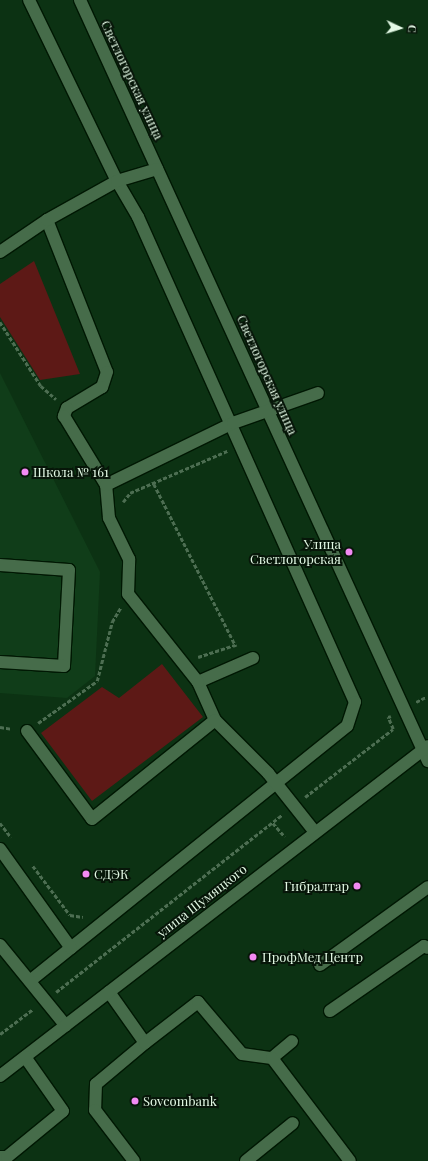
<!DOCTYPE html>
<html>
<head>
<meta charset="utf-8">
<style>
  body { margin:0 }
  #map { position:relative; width:428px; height:1161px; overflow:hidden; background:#0c3213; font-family:"Playfair Display",serif }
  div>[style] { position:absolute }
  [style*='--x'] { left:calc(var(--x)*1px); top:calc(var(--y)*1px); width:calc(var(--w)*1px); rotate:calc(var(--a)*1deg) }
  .built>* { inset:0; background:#103d19 }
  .green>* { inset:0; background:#5d1916 }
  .path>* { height:2.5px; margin-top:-1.25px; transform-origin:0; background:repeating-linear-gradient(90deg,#4d6e52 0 4px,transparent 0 6px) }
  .roads { filter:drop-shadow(1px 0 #001803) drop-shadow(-1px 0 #001803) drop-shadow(0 1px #001803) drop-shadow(0 -1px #001803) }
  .minor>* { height:12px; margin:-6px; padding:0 6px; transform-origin:6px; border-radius:6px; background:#466c4a }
  .dots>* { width:11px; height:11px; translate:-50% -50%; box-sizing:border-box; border:2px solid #071609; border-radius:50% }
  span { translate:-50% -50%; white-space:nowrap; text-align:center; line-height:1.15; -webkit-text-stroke:4px #071609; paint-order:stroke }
  .street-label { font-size:13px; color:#e3f9e5 }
  .poi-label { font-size:13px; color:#e3f9e5 }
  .left { translate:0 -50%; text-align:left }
  .right { translate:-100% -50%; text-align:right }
  .north { position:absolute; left:380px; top:8px; width:40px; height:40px; -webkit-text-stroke:3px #071609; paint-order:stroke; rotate:94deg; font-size:11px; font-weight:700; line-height:16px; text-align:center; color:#e3f9e5 }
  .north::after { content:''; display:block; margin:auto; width:14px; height:18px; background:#e3f9e5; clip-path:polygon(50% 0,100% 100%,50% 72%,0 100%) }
</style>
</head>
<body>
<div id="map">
  <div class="built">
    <i style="clip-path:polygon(0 373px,100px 572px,95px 676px,67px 698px,0 693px)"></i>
  </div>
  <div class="green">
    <i style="clip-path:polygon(34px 261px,80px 374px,40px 380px,0 317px,0 284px)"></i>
    <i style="clip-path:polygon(162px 664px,203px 717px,92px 801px,41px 733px,102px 687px,119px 698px)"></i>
  </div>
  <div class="path">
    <i style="--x:0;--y:322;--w:76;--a:57.4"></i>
    <i style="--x:41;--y:386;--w:20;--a:41"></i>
    <i style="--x:154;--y:484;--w:182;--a:63.2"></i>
    <i style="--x:123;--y:502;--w:11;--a:-52"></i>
    <i style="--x:130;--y:493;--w:106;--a:-23.4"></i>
    <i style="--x:198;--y:657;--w:39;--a:-18"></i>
    <i style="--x:416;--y:702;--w:11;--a:-27"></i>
    <i style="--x:38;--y:723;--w:72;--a:-35.4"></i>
    <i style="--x:97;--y:681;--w:61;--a:-75.7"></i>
    <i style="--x:112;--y:622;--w:17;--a:-59"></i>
    <i style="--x:0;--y:727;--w:12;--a:9"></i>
    <i style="--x:305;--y:797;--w:111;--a:-37.7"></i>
    <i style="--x:393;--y:729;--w:13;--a:-113"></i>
    <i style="--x:388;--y:717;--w:3;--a:-18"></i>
    <i style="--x:0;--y:823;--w:18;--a:52"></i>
    <i style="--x:273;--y:823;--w:18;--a:49"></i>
    <i style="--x:33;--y:866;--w:61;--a:52.9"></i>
    <i style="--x:70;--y:915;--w:13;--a:9"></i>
    <i style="--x:56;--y:992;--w:287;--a:-38.1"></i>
    <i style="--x:0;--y:1034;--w:41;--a:-37.1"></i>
  </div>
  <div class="roads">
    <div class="minor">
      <i style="--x:29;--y:0;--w:201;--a:64.1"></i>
      <i style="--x:117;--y:181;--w:42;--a:59.7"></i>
      <i style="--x:138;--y:217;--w:531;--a:65.9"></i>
      <i style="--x:355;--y:702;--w:25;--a:108"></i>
      <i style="--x:347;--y:726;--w:405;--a:141.2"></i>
      <i style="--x:80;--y:0;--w:837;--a:65.43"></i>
      <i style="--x:47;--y:220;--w:163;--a:68.5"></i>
      <i style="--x:107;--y:372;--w:16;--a:108"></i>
      <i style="--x:102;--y:387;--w:41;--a:149"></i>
      <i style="--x:67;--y:408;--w:9;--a:111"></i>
      <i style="--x:64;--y:416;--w:81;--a:58.7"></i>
      <i style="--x:0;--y:252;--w:57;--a:-34.2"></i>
      <i style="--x:47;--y:220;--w:80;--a:-29.1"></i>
      <i style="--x:117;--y:181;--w:42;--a:-16.7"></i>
      <i style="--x:0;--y:565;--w:69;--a:4.1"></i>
      <i style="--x:69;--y:570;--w:96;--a:93"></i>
      <i style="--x:64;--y:666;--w:64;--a:-176.4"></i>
      <i style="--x:198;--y:682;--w:60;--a:-23.6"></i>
      <i style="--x:215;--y:720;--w:42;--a:-114.1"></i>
      <i style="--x:198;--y:682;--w:112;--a:-128.5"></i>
      <i style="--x:128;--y:594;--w:35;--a:-88"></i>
      <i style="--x:129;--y:559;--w:46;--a:-116"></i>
      <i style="--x:109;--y:518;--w:33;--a:-95"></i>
      <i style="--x:106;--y:485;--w:141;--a:-26"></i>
      <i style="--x:233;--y:423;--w:90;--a:-19.4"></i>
      <i style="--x:27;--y:731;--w:109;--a:53.5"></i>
      <i style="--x:92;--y:819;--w:158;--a:-38.8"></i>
      <i style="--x:215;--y:720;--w:75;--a:45"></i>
      <i style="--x:268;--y:773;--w:75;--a:51.5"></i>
      <i style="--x:0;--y:849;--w:122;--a:54.4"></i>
      <i style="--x:0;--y:945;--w:104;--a:50.8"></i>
      <i style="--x:320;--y:965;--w:133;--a:-35.8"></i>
      <i style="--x:109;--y:992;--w:62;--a:54.8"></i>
      <i style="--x:145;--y:1043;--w:64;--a:140.1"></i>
      <i style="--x:96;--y:1084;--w:26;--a:92"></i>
      <i style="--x:95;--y:1110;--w:64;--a:52.6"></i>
      <i style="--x:330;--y:1011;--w:114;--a:-34.7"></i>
      <i style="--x:424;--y:946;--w:4;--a:27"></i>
      <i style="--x:145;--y:1043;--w:67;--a:-37.7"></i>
      <i style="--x:198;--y:1002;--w:68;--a:49.8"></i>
      <i style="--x:242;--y:1054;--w:30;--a:8"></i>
      <i style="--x:272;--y:1058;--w:26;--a:-40"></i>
      <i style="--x:272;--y:1058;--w:129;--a:52.9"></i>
      <i style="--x:0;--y:1076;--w:540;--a:-37.63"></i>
      <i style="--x:0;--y:1157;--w:7;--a:0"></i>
      <i style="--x:7;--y:1157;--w:72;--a:-39.4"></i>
      <i style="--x:63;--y:1111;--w:66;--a:-125.1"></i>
      <i style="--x:246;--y:1161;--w:60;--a:-39"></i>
    </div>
  </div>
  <div class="dots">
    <i style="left:25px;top:472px;background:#f28af3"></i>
    <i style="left:349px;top:552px;background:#f28af3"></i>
    <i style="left:86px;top:874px;background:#f28af3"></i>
    <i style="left:357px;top:886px;background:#f28af3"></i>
    <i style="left:253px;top:957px;background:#f28af3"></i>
    <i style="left:135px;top:1101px;background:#f28af3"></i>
  </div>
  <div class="street-label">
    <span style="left:132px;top:80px;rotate:65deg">Светлогорская улица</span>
    <span style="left:267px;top:375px;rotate:66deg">Светлогорская улица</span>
    <span style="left:202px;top:901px;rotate:-38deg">улица Шумяцкого</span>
  </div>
  <div class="poi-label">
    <span class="left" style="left:33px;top:472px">Школа № 161</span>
    <span class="right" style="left:341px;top:552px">Улица<br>Светлогорская</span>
    <span class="left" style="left:94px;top:874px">СДЭК</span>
    <span class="right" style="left:349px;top:886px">Гибралтар</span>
    <span class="left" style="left:262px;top:957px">ПрофМед Центр</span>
    <span class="left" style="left:143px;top:1101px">Sovcombank</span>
  </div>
  <div class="north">С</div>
</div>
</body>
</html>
